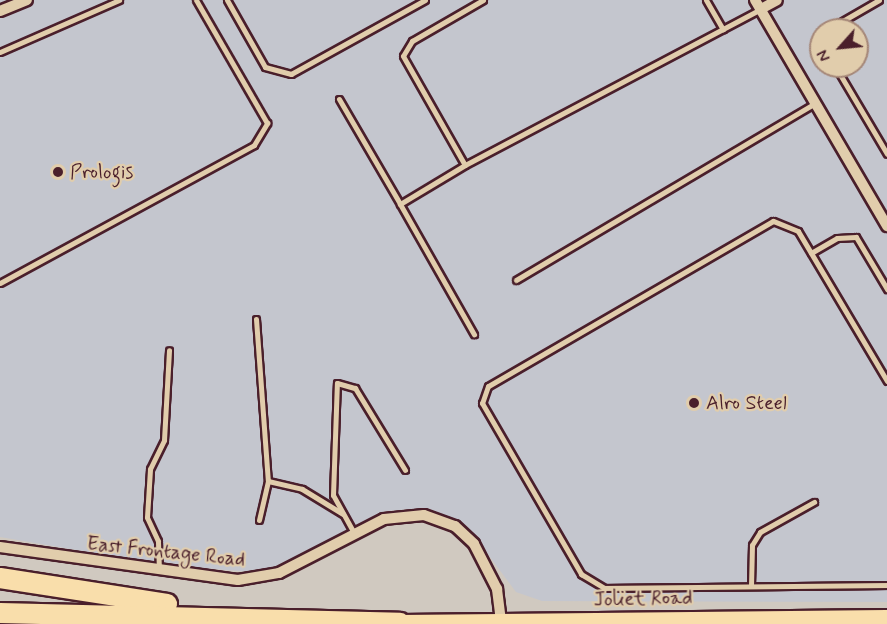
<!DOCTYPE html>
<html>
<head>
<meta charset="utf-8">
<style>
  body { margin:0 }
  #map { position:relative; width:887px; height:624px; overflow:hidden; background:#d0c9c0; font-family:Mynerve,sans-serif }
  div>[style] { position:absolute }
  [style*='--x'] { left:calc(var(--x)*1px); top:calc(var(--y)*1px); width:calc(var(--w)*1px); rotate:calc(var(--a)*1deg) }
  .built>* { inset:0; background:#c4c6ce }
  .roads { filter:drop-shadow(2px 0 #4a1f2b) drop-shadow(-2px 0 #4a1f2b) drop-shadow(0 2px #4a1f2b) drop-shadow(0 -2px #4a1f2b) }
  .lane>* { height:5px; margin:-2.5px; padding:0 2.5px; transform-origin:2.5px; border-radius:2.5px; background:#e1cdac }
  .street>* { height:10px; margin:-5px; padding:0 5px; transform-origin:5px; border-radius:5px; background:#e1cdac }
  .primary>* { height:16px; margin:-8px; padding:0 8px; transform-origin:8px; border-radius:8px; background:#f9deab }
  .highway>* { height:20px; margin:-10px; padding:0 10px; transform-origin:10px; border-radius:10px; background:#f9deab }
  .dots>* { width:16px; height:16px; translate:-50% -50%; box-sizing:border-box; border:3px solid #e1cdac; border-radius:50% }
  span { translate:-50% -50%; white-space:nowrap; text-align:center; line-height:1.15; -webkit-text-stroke:4.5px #e1cdac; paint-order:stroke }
  .poi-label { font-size:20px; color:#4a1f2b }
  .left { translate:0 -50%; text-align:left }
  .street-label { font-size:20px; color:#4a1f2b }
  .north { position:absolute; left:809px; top:18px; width:60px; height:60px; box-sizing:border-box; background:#e1cdac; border:2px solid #a58778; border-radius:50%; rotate:243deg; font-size:16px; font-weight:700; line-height:24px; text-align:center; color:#4a1f2b }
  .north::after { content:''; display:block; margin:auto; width:21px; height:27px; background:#4a1f2b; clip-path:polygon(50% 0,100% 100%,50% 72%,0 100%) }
</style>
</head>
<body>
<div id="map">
  <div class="built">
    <i style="clip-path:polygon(evenodd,0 0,887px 0,887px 602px,542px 601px,516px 592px,466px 525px,427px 508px,386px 511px,262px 573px,158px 564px,0 537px,0 0,821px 30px,857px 30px,857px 66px,821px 66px,821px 30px)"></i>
  </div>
  <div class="roads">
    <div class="lane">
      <i style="--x:227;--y:0;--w:77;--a:60.4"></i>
      <i style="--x:265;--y:67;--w:27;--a:15"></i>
      <i style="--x:291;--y:74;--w:153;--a:-28.9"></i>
      <i style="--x:483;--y:0;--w:82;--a:150"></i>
      <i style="--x:412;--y:41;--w:17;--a:121"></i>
      <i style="--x:403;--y:56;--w:125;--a:60.4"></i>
      <i style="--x:465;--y:165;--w:335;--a:-27.8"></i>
      <i style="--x:706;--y:0;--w:34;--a:60"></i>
      <i style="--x:827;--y:30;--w:60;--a:-30"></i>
      <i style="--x:821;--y:34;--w:8;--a:90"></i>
      <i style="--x:0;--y:52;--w:130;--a:-23.6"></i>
      <i style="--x:835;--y:66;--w:102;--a:59.4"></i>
      <i style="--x:339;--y:99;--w:121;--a:59.8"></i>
      <i style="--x:465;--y:165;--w:76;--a:149"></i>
      <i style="--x:400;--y:204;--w:150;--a:60.4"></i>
      <i style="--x:811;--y:253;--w:30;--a:-30"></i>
      <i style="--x:837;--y:238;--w:19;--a:-3"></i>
      <i style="--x:856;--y:237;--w:61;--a:59.2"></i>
      <i style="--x:516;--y:280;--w:347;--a:-30.6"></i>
      <i style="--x:0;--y:283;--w:289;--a:-28.5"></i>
      <i style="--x:254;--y:145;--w:26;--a:-59"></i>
      <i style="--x:267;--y:123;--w:142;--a:-120"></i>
      <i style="--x:256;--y:319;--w:162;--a:85.8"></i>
      <i style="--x:268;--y:481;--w:40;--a:103"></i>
      <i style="--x:887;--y:381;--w:174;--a:-120.7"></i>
      <i style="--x:798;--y:231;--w:27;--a:-158"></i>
      <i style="--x:773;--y:221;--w:329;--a:149.9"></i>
      <i style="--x:488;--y:386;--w:18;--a:109"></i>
      <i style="--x:482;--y:403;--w:198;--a:59.9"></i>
      <i style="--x:581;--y:574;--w:27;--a:31"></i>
      <i style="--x:604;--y:588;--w:283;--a:-0.6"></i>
      <i style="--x:268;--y:481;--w:35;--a:13"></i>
      <i style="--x:302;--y:489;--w:48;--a:31.4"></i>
      <i style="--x:354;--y:533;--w:43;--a:-118.9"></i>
      <i style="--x:333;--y:495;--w:112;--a:-88"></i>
      <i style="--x:337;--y:383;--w:19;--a:16"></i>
      <i style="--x:355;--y:388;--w:96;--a:58.6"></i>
      <i style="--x:159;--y:571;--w:30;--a:-92"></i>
      <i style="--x:158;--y:541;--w:26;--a:-115"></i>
      <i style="--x:147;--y:517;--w:48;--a:-86.4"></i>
      <i style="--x:150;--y:469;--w:32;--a:-64"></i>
      <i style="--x:164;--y:440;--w:90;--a:-86.8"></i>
      <i style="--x:751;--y:586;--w:41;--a:-88.6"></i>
      <i style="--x:752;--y:545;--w:15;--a:-58"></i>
      <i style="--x:760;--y:532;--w:62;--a:-29.1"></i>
    </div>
    <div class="street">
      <i style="--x:755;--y:0;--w:262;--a:59.7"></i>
      <i style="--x:761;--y:9;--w:18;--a:-29"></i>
      <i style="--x:0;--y:11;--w:29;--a:-22"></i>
      <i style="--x:0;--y:547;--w:240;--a:7.9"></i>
      <i style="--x:238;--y:580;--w:42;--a:-9.7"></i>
      <i style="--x:279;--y:573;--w:118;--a:-27.2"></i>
      <i style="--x:384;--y:519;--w:40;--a:-5.7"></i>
      <i style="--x:424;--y:515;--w:33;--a:20"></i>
      <i style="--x:455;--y:526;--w:26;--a:43"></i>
      <i style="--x:474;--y:544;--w:51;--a:62.9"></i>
      <i style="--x:497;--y:589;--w:35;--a:83"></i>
    </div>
    <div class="primary">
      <i style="--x:400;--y:623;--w:487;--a:-0.6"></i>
    </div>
    <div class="highway">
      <i style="--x:0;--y:578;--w:169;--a:8.8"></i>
      <i style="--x:0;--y:613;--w:400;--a:1.4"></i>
    </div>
  </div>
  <div class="dots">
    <i style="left:58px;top:172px;background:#4a1f2b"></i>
    <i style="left:694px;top:403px;background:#4a1f2b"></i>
  </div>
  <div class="poi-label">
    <span class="left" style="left:70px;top:172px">Prologis</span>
    <span class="left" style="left:706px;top:403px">Alro Steel</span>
  </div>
  <div class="street-label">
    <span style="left:166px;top:552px;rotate:6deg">East Frontage Road</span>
    <span style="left:643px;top:599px;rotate:-1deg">Joliet Road</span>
  </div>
  <div class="north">N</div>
</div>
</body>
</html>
